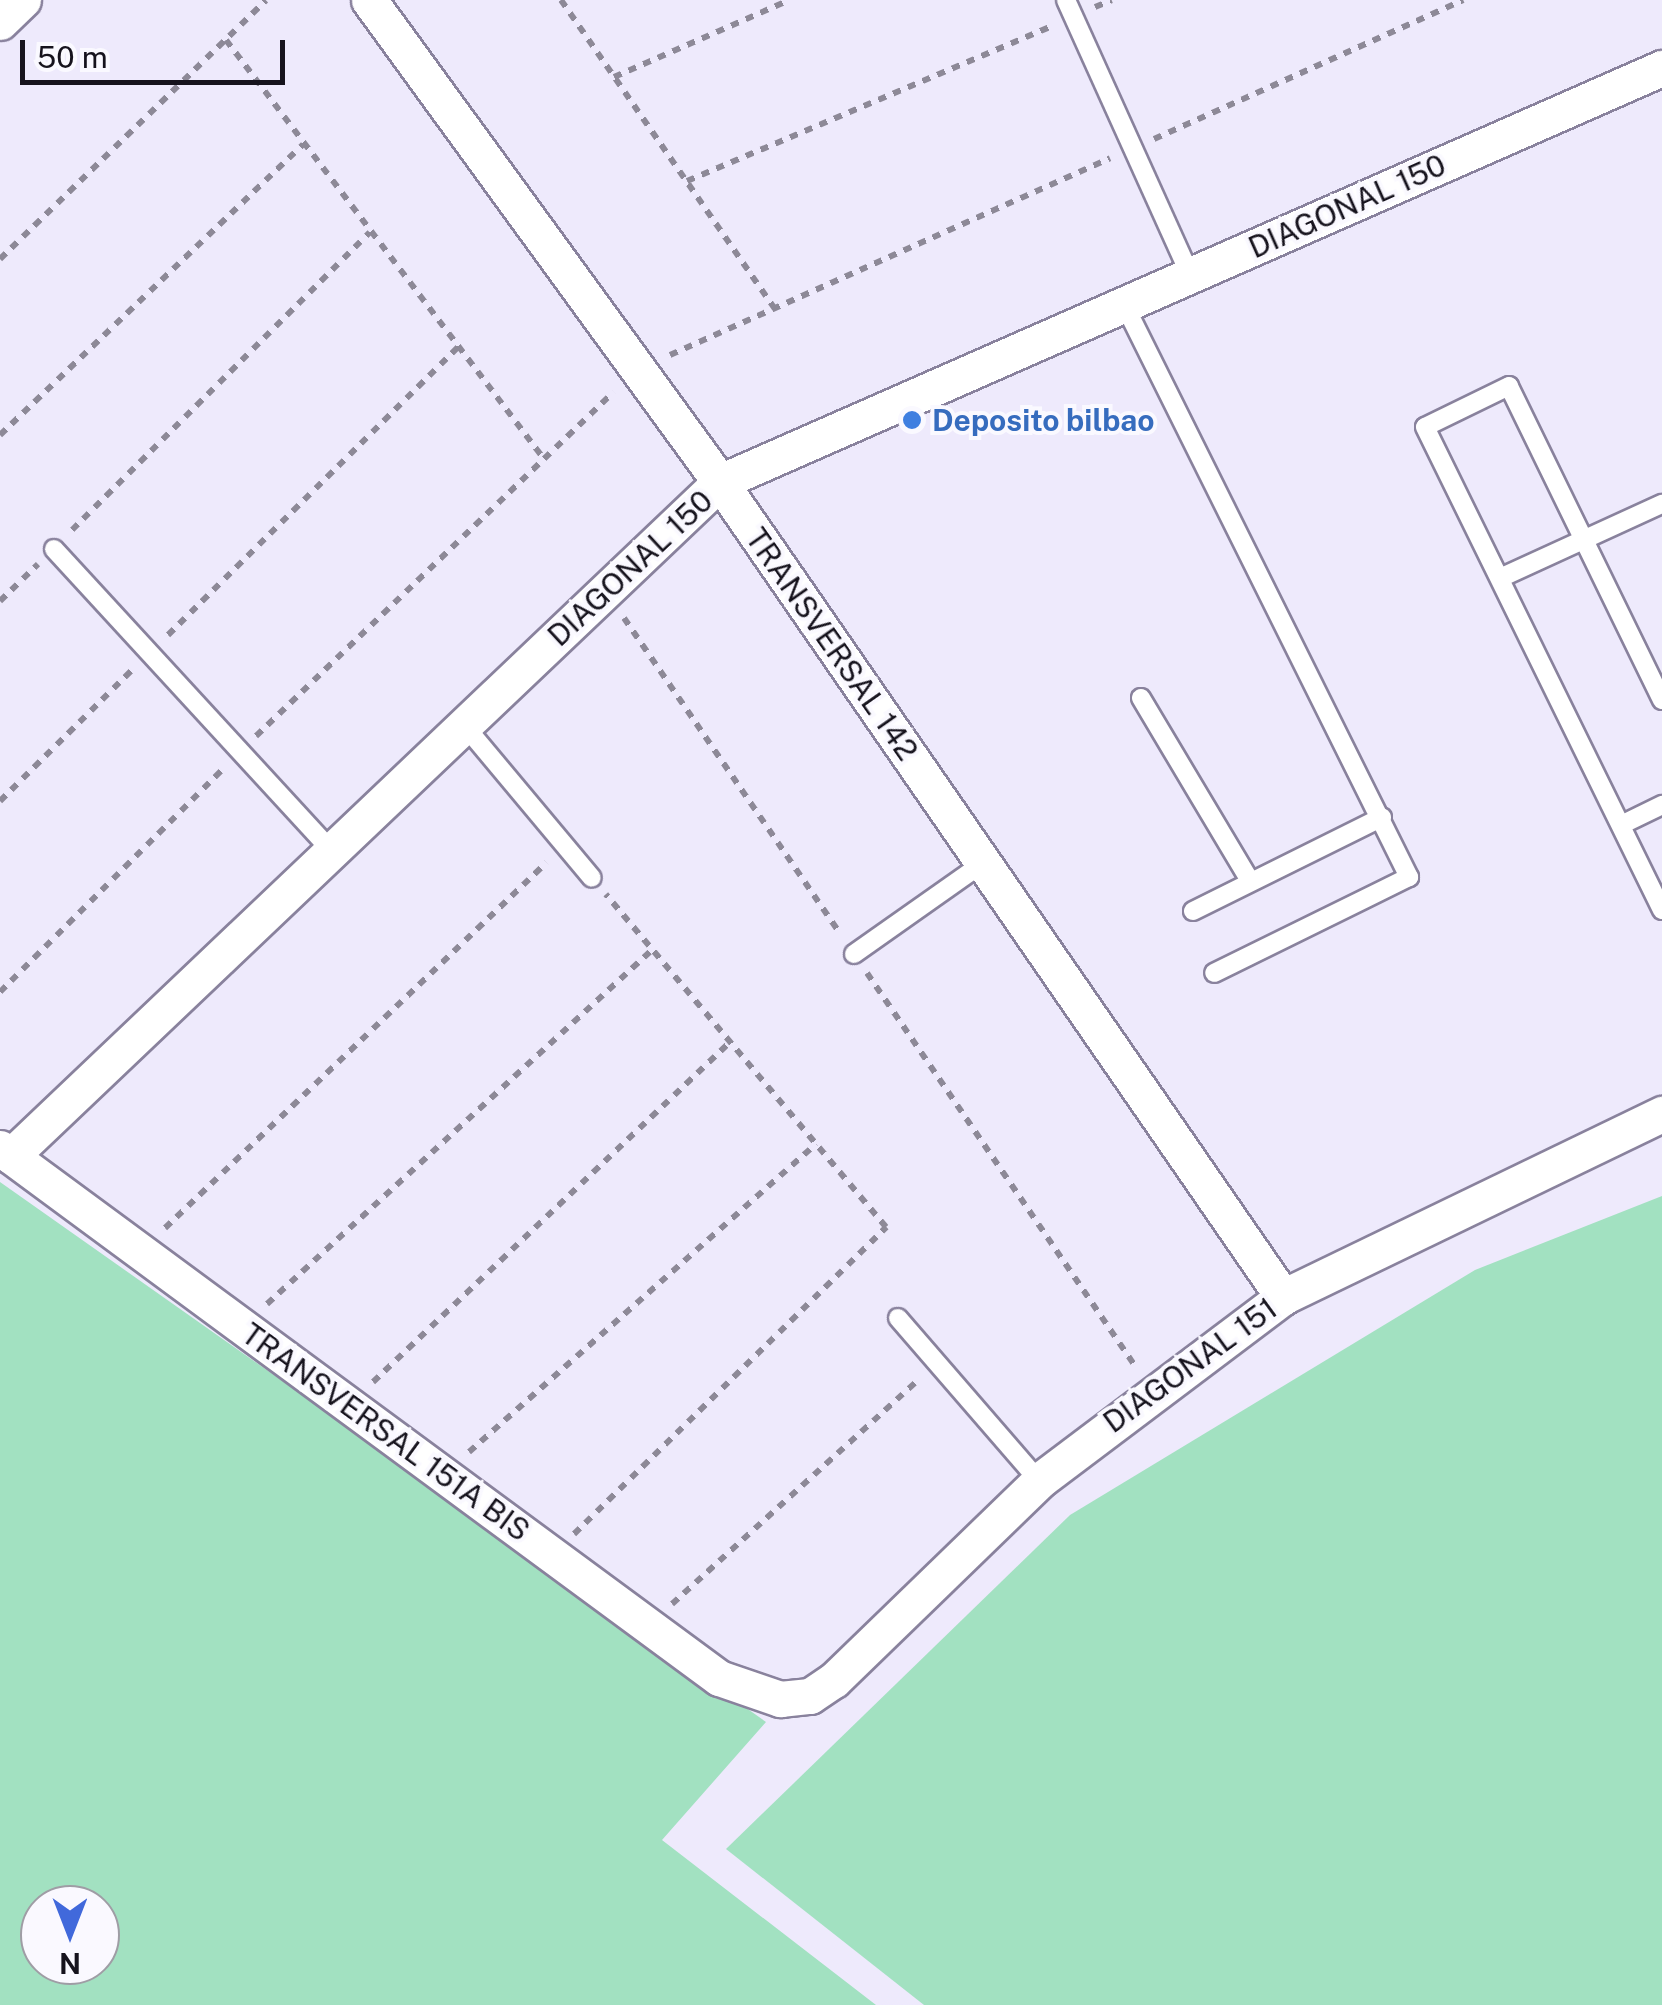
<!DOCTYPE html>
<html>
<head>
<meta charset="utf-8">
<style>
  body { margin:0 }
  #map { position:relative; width:1662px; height:2005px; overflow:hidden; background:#eeeafc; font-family:"Public Sans",sans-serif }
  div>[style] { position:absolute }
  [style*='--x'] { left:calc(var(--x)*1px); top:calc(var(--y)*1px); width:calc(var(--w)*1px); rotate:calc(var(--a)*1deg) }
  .green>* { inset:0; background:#a2e1c1 }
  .path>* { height:6px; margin-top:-3px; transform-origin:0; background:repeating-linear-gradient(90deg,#8d8997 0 8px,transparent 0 16px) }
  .roads { filter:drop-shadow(2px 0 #89829d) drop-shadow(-2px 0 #89829d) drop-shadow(0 2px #89829d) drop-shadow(0 -2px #89829d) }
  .lane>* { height:18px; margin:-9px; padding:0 9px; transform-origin:9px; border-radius:9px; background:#fff }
  .street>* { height:35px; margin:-17.5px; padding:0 17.5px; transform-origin:17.5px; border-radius:17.5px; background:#fff }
  .dots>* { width:28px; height:28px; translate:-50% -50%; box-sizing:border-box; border:5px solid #faf9ff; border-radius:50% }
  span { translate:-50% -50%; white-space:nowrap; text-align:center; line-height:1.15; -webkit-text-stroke:8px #faf9ff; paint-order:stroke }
  .street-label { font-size:30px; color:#16131d }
  .shop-label { font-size:30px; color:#366cbe; font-weight:700 }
  .left { translate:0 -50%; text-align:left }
  .north { position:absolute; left:20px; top:1885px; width:100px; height:100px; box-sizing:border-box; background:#faf9ff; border:2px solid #9f9da5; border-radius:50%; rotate:180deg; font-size:28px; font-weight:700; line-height:40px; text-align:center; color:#16131d }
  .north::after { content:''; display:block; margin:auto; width:35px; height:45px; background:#4169db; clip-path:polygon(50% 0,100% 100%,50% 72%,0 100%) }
  .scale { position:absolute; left:20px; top:40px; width:265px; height:45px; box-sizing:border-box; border:5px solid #16131d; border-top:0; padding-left:12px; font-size:30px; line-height:35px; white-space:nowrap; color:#16131d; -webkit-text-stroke:8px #faf9ff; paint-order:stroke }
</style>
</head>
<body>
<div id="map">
  <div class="green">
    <i style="clip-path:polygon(evenodd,0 1182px,766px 1722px,662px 1840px,876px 2005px,0 2005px,0 1182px,40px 1905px,100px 1905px,100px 1965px,40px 1965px,40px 1905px)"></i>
    <i style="clip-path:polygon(1662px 1196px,1662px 2005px,924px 2005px,726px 1849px,1070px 1515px,1475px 1270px)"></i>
  </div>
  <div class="path">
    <i style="--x:561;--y:0;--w:376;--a:55.3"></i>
    <i style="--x:1095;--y:7;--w:18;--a:-22"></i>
    <i style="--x:226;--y:40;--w:526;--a:52.8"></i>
    <i style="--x:614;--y:77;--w:191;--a:-23.7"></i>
    <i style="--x:1154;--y:139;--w:339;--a:-24.2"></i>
    <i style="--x:687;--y:181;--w:397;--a:-23"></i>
    <i style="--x:0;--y:259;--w:371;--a:-44.2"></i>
    <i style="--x:670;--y:355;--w:482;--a:-24.1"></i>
    <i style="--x:0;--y:435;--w:420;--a:-43.8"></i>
    <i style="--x:72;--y:530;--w:421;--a:-45"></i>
    <i style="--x:0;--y:601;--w:53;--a:-44.2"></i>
    <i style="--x:624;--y:618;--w:383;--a:55.6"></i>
    <i style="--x:168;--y:635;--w:409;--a:-44.8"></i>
    <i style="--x:256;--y:736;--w:496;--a:-43.9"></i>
    <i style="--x:0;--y:801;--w:189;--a:-44.8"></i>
    <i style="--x:867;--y:973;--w:478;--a:55.7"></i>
    <i style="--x:0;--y:992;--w:314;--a:-45"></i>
    <i style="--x:165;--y:1228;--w:528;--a:-43.77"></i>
    <i style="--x:267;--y:1304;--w:524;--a:-42.6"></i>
    <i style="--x:373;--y:1382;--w:493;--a:-43.6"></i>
    <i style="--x:469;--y:1452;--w:464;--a:-41.6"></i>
    <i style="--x:574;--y:1534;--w:438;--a:-44.5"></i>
    <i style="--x:886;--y:1227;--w:435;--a:-130.1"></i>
    <i style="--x:672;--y:1604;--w:333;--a:-42.3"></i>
  </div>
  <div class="roads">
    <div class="lane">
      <i style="--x:1066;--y:0;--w:302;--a:65.7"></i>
      <i style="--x:1125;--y:306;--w:638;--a:63.56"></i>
      <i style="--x:1409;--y:877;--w:217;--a:153.8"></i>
      <i style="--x:54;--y:549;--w:410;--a:47.4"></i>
      <i style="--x:1500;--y:578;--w:178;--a:-24.6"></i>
      <i style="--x:1141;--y:698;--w:213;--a:59.2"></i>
      <i style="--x:1662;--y:700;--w:349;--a:-116"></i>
      <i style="--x:1509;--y:386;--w:93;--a:154"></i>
      <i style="--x:1425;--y:427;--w:538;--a:63.86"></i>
      <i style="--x:464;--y:725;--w:199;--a:50.1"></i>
      <i style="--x:1621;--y:825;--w:46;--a:-26"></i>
      <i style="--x:1193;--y:911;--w:211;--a:-26.4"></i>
      <i style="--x:854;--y:954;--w:158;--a:-35.2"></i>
      <i style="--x:898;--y:1318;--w:216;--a:49.1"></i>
    </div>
    <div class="street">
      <i style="--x:369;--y:0;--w:596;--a:53.94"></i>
      <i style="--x:720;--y:482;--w:991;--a:55.36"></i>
      <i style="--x:0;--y:22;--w:32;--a:-44"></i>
      <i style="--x:0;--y:1148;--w:893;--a:36.4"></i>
      <i style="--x:719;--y:1678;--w:65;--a:19"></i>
      <i style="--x:780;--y:1699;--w:30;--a:-6"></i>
      <i style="--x:810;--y:1696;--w:29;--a:-34"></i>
      <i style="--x:834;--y:1680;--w:286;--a:-44.1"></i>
      <i style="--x:1039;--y:1481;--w:306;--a:-37"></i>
      <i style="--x:1283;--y:1297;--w:421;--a:-25.8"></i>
      <i style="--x:11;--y:1156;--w:978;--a:-43.55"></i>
      <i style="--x:720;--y:482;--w:1029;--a:-23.73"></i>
    </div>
  </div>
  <div class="dots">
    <i style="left:912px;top:420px;background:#3f7fe0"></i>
  </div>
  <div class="street-label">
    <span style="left:1347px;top:206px;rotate:-24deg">DIAGONAL 150</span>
    <span style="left:630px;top:568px;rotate:-43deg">DIAGONAL 150</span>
    <span style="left:832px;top:644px;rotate:55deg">TRANSVERSAL 142</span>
    <span style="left:1190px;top:1365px;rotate:-36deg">DIAGONAL 151</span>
    <span style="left:386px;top:1432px;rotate:36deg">TRANSVERSAL 151A BIS</span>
  </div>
  <div class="shop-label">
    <span class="left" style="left:932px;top:420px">Deposito bilbao</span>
  </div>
  <div class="north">N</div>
  <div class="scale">50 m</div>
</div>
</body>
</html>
